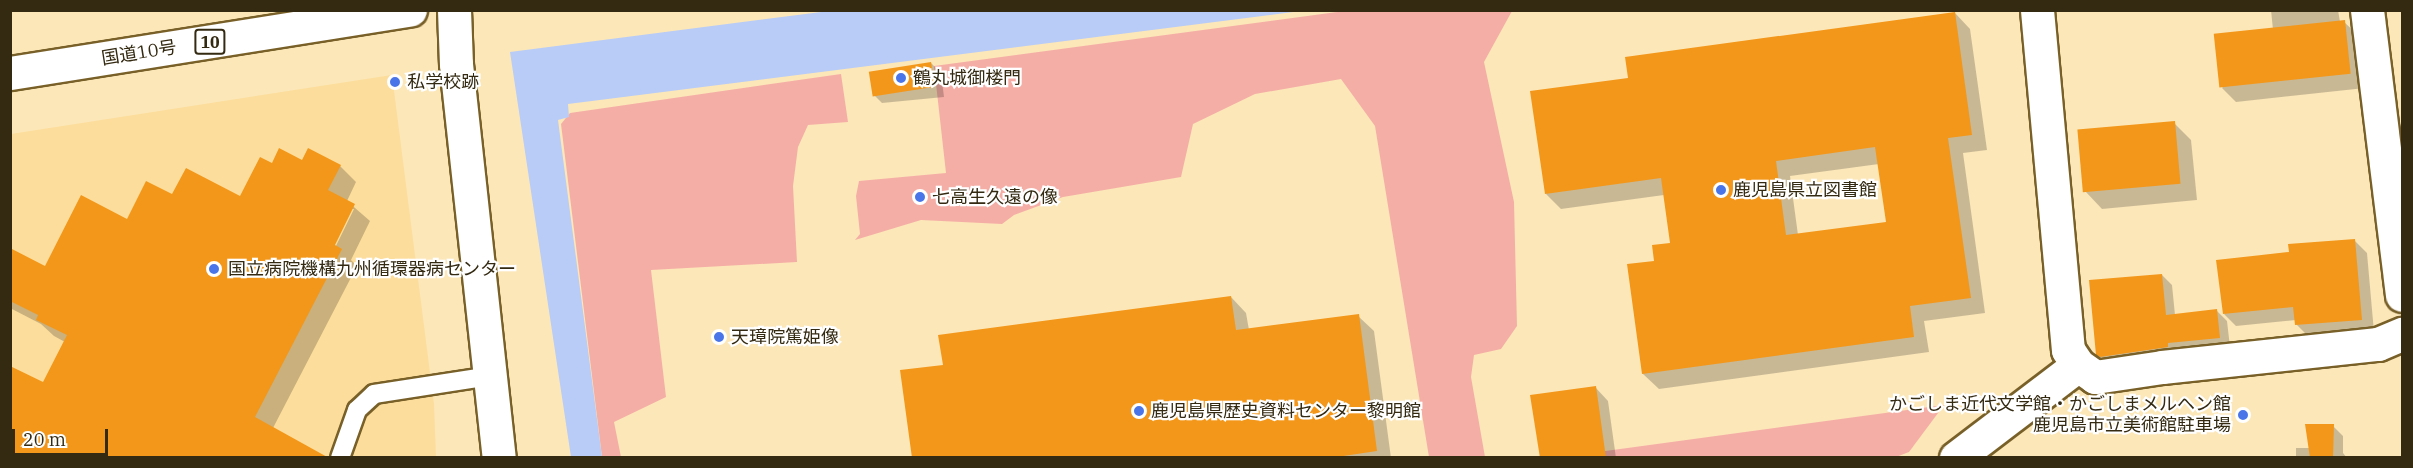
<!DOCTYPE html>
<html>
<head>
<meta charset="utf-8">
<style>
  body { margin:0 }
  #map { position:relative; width:2413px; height:468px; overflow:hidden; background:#fce7b9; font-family:"IBM Plex Serif","Noto Sans JP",serif }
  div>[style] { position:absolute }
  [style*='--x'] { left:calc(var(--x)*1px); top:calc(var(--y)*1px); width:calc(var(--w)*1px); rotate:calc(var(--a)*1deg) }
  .built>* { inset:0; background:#fcdd9b }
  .green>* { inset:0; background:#f5aea6 }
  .water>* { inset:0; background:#b8ccf7 }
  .shadow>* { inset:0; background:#0003 }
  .building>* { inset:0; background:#f3971a; transform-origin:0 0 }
  .roads { filter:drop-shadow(2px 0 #786028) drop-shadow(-2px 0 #786028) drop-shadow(0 2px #786028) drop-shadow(0 -2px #786028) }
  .service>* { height:18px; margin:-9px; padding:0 9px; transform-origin:9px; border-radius:9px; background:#fff }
  .minor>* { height:33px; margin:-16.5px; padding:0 16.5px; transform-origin:16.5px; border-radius:16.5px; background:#fff }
  .tertiary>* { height:33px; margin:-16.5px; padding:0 16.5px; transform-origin:16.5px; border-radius:16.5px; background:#fff }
  .trunk>* { height:33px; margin:-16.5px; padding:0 16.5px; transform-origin:16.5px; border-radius:16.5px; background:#fff }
  .dots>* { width:16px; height:16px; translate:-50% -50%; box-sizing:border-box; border:3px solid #fff; border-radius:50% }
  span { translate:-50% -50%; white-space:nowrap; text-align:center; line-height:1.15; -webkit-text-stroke:4.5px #fff; paint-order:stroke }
  .shield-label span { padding:2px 4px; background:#fff; border:2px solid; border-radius:4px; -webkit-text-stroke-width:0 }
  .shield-label { font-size:16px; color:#342a12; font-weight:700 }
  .street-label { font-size:18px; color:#342a12 }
  .poi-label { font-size:18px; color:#342a12 }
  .left { translate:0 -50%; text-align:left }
  .right { translate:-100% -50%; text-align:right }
  .frame { position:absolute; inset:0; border:12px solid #342a12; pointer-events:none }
  .scale { position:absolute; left:12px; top:429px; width:96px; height:27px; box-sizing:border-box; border:3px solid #342a12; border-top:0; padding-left:8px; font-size:18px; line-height:21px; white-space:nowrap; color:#342a12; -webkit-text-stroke:4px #fff; paint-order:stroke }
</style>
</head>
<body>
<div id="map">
  <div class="built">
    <i style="clip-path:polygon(392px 75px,434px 404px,436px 457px,11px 458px,11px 134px)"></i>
  </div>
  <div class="green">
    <i style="clip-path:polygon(1352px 10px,1512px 11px,1484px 62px,1514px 202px,1517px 326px,1501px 349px,1474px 355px,1471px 377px,1485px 457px,1429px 457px,1375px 126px,1341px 79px,1255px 94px,1193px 124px,1181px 177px,1063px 197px,1014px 215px,1002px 224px,921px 220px,855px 240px,860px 234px,856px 196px,859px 181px,946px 173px,934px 66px)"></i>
    <i style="clip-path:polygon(841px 74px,848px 122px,808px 125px,798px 147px,793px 186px,797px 262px,651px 270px,666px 397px,614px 422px,621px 457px,602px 457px,561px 124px,570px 113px)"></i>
    <i style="clip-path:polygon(1944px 405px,1909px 452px,1896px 457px,1554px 458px)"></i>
  </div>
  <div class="water">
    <i style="clip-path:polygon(829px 11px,1301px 11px,568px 104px,569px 117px,558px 120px,602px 457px,571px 457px,510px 52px)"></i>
  </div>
  <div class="shadow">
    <i style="clip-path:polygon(2271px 10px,2338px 10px,2340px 22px,2344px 22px,2359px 36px,2365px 88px,2236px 102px,2222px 88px,2273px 30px)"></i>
    <i style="clip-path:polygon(evenodd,1955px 13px,1970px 29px,1987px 150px,1963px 153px,1985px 313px,1924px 321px,1929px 352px,1659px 389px,1643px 374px,1656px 262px,1671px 244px,1664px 195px,1561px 209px,1546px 194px,1630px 79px,1955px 13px,1879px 164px,1887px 223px,1798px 235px,1790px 176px,1879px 164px)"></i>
    <i style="clip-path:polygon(931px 63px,941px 73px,944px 97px,882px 103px,872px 93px)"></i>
    <i style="clip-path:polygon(2174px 123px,2191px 140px,2197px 200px,2102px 209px,2085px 191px)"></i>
    <i style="clip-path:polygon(evenodd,303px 162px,340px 166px,356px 182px,347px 201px,370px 221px,351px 260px,357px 266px,273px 428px,44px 384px,65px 342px,54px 336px,41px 324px,10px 308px,10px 249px,46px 268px,173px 196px,241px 198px,273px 165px,303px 162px,351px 209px,354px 209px,333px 252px,330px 251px,351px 209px)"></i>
    <i style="clip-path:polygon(2355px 241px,2367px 253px,2374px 332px,2309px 337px,2296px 324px,2296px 320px,2236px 326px,2224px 314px,2291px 253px)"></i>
    <i style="clip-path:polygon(2162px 275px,2172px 285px,2175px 315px,2217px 311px,2227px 321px,2230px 347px,2108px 365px,2098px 354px)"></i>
    <i style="clip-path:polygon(1231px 297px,1246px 313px,1249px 330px,1358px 316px,1374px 331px,1391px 458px,913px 458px,944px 366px)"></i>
    <i style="clip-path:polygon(1595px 387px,1608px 401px,1616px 458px,1541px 458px)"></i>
    <i style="clip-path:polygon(2333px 426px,2343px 436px,2343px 453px,2347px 458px,2296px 458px,2296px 448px,2310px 448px)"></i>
  </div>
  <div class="building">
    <i style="clip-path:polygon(evenodd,1955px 12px,1972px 135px,1948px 138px,1971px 298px,1910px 306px,1914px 337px,1642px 374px,1627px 264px,1654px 261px,1652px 245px,1670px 243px,1661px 178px,1545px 194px,1530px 91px,1628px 78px,1625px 57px,1955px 12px,1875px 147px,1886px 222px,1786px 235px,1776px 161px,1875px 147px)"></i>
    <i style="left:2345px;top:20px;width:54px;height:132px;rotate:84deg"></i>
    <i style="left:931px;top:62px;width:25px;height:63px;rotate:81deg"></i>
    <i style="left:2175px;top:121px;width:63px;height:98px;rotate:85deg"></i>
    <i style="clip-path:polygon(279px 148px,302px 160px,308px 148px,341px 165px,328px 190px,355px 204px,335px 245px,342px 249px,255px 417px,329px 458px,10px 458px,10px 366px,43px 382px,67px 335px,36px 320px,38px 315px,10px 301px,10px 248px,45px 266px,81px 195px,127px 219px,146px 181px,172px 194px,186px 168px,240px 196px,260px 157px,272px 163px)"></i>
    <i style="clip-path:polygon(2355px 239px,2362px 320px,2295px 325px,2293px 307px,2223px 314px,2216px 260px,2289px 252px,2288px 244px)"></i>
    <i style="clip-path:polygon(2162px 274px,2166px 315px,2217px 309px,2220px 338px,2168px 343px,2168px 347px,2100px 357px,2096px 355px,2089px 280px)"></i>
    <i style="clip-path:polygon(1231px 296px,1236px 330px,1359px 314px,1377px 451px,1330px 458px,912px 458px,900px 370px,943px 365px,938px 335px)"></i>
    <i style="clip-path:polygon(1596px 386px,1606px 458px,1540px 458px,1530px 395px)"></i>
    <i style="clip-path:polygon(2305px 424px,2334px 424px,2333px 458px,2310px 458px)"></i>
  </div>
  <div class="roads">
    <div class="service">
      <i style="--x:340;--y:458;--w:51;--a:-70.5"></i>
      <i style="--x:357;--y:410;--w:23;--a:-43"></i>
      <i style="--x:374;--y:394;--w:117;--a:-8.8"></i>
    </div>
    <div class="minor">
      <i style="--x:2037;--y:10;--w:341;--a:84.8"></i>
      <i style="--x:2068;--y:350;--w:18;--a:56"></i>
      <i style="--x:2078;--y:365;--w:21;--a:35"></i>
      <i style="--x:2095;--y:377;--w:68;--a:-8.5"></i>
      <i style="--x:2162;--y:367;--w:217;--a:-6.1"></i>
      <i style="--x:2378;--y:344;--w:26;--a:-23"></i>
      <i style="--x:2367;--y:10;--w:287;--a:83"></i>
      <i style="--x:1956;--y:458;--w:153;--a:-37.3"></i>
    </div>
    <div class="tertiary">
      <i style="--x:454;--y:10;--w:54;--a:87.9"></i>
      <i style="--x:456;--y:64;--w:396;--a:83.8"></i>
    </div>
    <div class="trunk">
      <i style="--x:10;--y:73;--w:405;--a:-9"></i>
    </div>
  </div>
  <div class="dots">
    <i style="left:901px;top:78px;background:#4a75e8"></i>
    <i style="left:395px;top:82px;background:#4a75e8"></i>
    <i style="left:1721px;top:190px;background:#4a75e8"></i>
    <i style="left:920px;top:197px;background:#4a75e8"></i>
    <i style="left:214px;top:269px;background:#4a75e8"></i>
    <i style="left:719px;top:337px;background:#4a75e8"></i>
    <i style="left:1139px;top:411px;background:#4a75e8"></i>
    <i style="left:2243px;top:415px;background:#4a75e8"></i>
  </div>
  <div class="shield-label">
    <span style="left:210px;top:42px">10</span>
  </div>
  <div class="street-label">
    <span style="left:139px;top:53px;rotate:-9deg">国道10号</span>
  </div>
  <div class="poi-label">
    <span class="left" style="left:913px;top:78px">鶴丸城御楼門</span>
    <span class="left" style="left:407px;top:82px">私学校跡</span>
    <span class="left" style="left:1733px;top:190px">鹿児島県立図書館</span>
    <span class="left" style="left:932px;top:197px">七高生久遠の像</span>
    <span class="left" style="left:228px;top:269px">国立病院機構九州循環器病センター</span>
    <span class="left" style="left:731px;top:337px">天璋院篤姫像</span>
    <span class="right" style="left:2231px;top:415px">かごしま近代文学館・かごしまメルヘン館<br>鹿児島市立美術館駐車場</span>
    <span class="left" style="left:1151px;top:411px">鹿児島県歴史資料センター黎明館</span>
  </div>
  <div class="frame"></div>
  <div class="scale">20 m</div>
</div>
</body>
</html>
